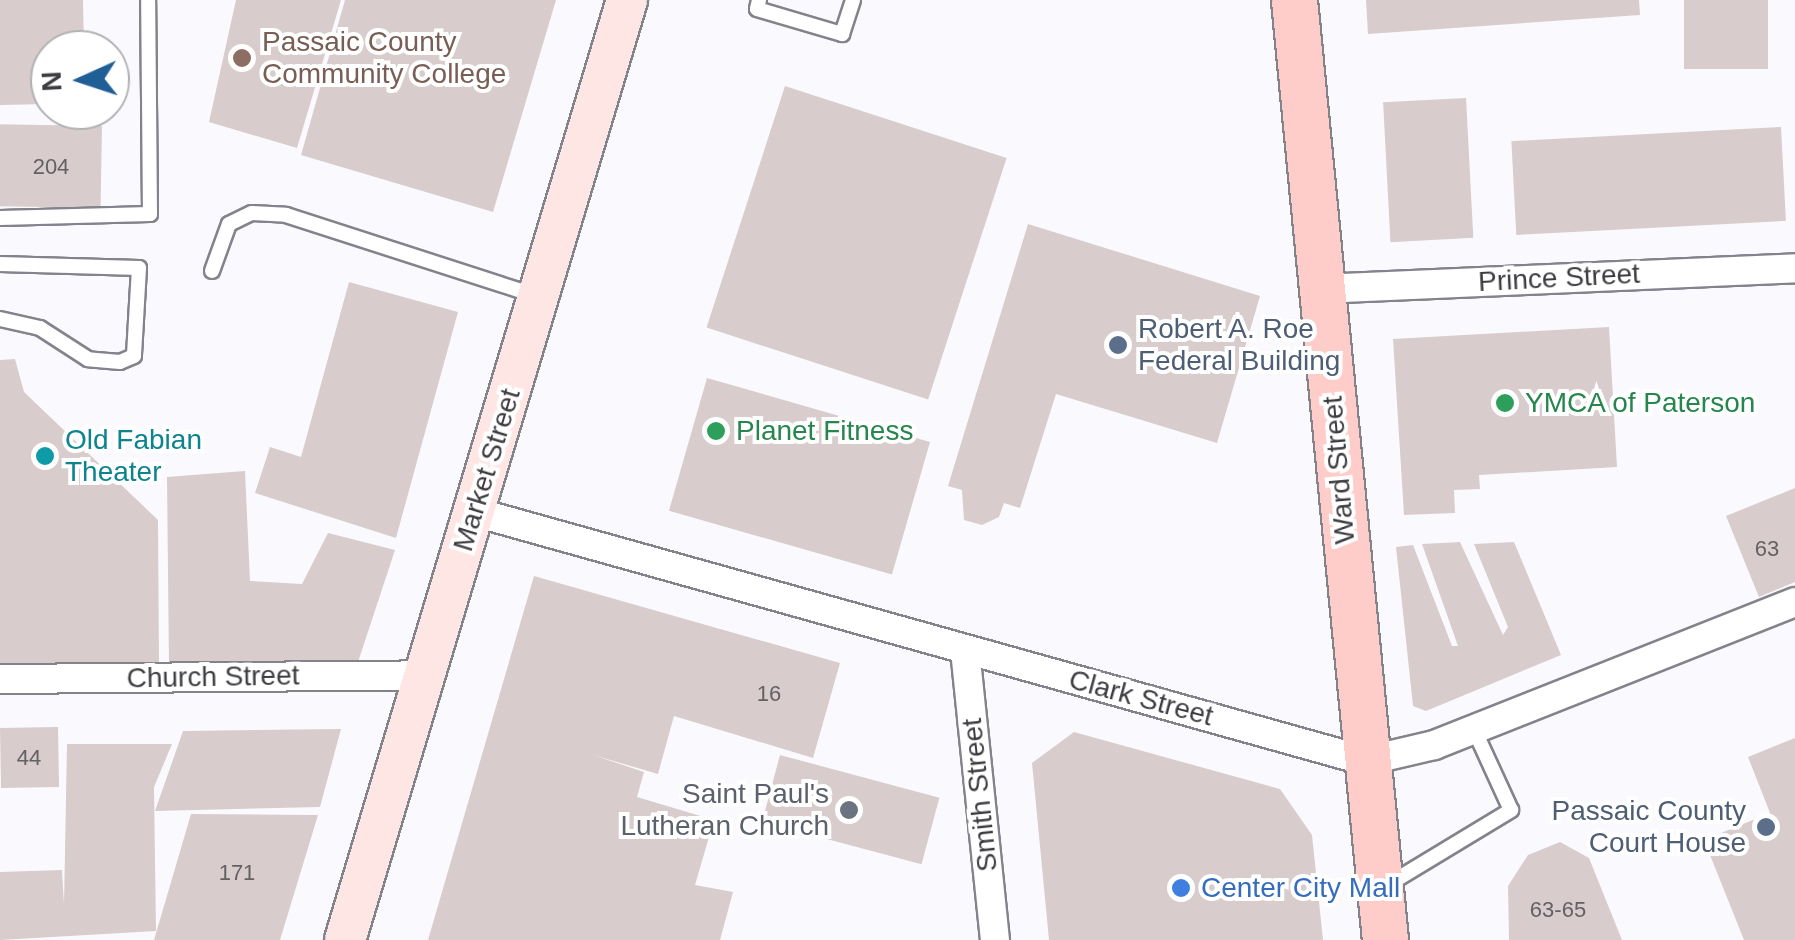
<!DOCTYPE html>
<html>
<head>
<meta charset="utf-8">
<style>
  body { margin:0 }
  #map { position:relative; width:1795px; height:940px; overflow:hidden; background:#fafafe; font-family:Helvetica,sans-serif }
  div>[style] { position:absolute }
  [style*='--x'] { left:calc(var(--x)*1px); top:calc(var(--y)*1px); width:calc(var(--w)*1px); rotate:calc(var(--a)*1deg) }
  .building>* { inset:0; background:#d8cccc; transform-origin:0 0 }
  .roads { filter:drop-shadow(2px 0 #83838c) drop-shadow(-2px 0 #83838c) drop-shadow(0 2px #83838c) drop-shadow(0 -2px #83838c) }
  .lane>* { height:14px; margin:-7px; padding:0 7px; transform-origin:7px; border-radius:7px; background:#fff }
  .street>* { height:28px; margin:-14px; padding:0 14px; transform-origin:14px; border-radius:14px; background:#fff }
  .secondary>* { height:40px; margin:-20px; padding:0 20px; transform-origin:20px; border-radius:20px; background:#fee6e4 }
  .primary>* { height:45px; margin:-22.5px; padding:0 22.5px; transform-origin:22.5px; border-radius:22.5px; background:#fecdca }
  .dots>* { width:28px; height:28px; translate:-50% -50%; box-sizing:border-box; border:5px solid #fff; border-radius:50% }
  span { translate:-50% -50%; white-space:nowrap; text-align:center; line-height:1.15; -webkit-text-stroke:8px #fff; paint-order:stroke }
  .number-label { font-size:22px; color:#646164 }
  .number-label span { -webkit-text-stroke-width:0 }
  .education-label { font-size:28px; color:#785e54 }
  .left { translate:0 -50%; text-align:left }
  .street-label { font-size:28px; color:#3d3d41 }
  .service-label { font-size:28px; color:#4e5e75 }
  .right { translate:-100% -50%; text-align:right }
  .leisure-label { font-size:28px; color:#27864d }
  .culture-label { font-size:28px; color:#0d838f }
  .worship-label { font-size:28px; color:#5b616d }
  .shop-label { font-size:28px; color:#366cbe }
  .north { position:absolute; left:30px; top:30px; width:100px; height:100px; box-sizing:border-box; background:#fff; border:2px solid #b1b1b3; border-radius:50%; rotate:267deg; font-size:28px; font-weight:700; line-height:40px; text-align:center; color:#3d3d41 }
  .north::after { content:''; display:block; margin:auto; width:35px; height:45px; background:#1f5f95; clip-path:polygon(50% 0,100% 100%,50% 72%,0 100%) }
</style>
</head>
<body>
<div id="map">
  <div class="building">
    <i style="clip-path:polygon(0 0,83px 0,84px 50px,50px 50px,50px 104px,0 105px)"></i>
    <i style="clip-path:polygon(236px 0,341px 0,297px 148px,209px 122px)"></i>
    <i style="clip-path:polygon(345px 0,556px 0,493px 212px,301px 155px)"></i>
    <i style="clip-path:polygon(1366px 0,1639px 0,1640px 15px,1368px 34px)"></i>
    <i style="left:1684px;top:0;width:84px;height:69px"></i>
    <i style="left:785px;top:86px;width:233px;height:254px;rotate:18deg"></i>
    <i style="left:1466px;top:98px;width:140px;height:83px;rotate:87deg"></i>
    <i style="left:102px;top:126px;width:82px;height:102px;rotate:91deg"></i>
    <i style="left:1781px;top:127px;width:94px;height:270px;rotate:87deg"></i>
    <i style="clip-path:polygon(1028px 224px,1260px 296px,1217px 443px,1056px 394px,1020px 508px,1004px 503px,999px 517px,982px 525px,964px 520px,962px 490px,948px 486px)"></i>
    <i style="clip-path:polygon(349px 282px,458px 312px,396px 538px,255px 493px,270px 447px,301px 457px)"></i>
    <i style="clip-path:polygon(1609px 327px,1617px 467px,1479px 475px,1480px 489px,1454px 490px,1455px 513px,1404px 515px,1393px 339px)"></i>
    <i style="clip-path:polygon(15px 359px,24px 392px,158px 520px,159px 665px,0 669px,0 360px)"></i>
    <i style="left:707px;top:378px;width:232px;height:138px;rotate:16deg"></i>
    <i style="clip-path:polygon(245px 471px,250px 581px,302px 584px,328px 533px,395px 550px,358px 662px,169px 667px,167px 477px)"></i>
    <i style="clip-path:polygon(1795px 488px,1795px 582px,1759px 597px,1726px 516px)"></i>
    <i style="clip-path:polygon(1460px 542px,1503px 635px,1508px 627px,1474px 544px,1514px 542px,1561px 655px,1426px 711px,1413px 706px,1396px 547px,1413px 545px,1452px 646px,1458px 646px,1422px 544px)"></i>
    <i style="clip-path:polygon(534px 576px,840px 663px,813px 758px,674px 716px,658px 774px,593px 755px,644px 772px,637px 797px,714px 820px,695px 885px,733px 892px,720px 940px,428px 940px)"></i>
    <i style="left:58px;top:727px;width:60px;height:58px;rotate:89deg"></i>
    <i style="clip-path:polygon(341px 729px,320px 807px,155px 811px,183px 731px)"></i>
    <i style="clip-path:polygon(1074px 732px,1280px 789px,1312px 835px,1323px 940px,1049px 940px,1032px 763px)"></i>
    <i style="clip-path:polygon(1795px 738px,1795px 940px,1744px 940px,1704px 840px,1770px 813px,1748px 757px)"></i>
    <i style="clip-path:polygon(67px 744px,172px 744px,154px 787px,156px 931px,0 940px,0 872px,62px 870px,64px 905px)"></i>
    <i style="left:780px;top:755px;width:165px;height:69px;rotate:15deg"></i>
    <i style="clip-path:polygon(191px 814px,318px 815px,280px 940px,154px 940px)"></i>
    <i style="clip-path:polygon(1560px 842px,1589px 858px,1622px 940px,1509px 940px,1508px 886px,1528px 855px)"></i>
  </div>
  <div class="roads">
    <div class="lane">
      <i style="--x:759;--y:0;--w:9;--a:103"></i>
      <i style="--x:757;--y:9;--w:89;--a:16.4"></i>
      <i style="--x:842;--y:34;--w:36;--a:-72"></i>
      <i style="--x:0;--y:218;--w:150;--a:-1.5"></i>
      <i style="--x:150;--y:214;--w:214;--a:-90.5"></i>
      <i style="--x:0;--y:264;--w:139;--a:1.6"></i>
      <i style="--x:139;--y:268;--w:88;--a:93.3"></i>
      <i style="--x:134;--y:356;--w:15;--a:157"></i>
      <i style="--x:120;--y:362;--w:32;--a:-175"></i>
      <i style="--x:88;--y:359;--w:57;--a:-147.1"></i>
      <i style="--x:40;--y:328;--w:41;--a:-167.3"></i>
      <i style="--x:212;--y:271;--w:50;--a:-70.1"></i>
      <i style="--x:229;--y:224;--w:25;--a:-26"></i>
      <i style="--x:252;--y:213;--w:34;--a:3"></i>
      <i style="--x:286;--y:215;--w:261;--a:17.9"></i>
      <i style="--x:1389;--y:884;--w:143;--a:-31.2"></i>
      <i style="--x:1511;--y:810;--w:89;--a:-114.6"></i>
    </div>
    <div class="street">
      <i style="--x:1322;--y:289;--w:473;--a:-2.5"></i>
      <i style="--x:475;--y:512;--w:925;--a:15.61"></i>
      <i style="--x:1366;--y:761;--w:70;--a:-13.2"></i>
      <i style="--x:1434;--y:745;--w:388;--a:-21.6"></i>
      <i style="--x:965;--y:650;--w:292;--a:84.1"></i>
      <i style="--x:0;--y:679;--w:426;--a:-0.5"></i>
    </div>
    <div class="secondary">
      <i style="--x:345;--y:940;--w:981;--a:-73.3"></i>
    </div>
    <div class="primary">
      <i style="--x:1294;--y:0;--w:944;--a:84.47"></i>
    </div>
  </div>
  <div class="dots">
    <i style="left:242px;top:58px;background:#8d6e63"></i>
    <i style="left:1118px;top:345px;background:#5c6f8a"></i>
    <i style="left:1505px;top:403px;background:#2e9e5b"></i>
    <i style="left:716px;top:431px;background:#2e9e5b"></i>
    <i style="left:45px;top:456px;background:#0f9aa8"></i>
    <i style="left:849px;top:810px;background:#6b7280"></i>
    <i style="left:1766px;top:827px;background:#5c6f8a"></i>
    <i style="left:1181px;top:888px;background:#3f7fe0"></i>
  </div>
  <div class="number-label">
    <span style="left:51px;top:167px">204</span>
    <span style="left:1767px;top:549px">63</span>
    <span style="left:769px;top:694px">16</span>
    <span style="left:29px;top:758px">44</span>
    <span style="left:237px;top:873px">171</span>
    <span style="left:1558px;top:910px">63-65</span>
  </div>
  <div class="education-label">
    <span class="left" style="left:262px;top:58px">Passaic County<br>Community College</span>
  </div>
  <div class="street-label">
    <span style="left:1559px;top:278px;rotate:-3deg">Prince Street</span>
    <span style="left:487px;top:470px;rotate:-73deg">Market Street</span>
    <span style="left:1339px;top:470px;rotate:-95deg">Ward Street</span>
    <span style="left:213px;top:677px;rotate:-1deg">Church Street</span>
    <span style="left:1141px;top:698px;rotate:15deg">Clark Street</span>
    <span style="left:980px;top:795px;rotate:-96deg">Smith Street</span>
  </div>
  <div class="service-label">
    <span class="left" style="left:1138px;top:345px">Robert A. Roe<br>Federal Building</span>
    <span class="right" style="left:1746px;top:827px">Passaic County<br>Court House</span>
  </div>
  <div class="leisure-label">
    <span class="left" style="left:1525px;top:403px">YMCA of Paterson</span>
    <span class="left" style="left:736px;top:431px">Planet Fitness</span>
  </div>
  <div class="culture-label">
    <span class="left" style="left:65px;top:456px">Old Fabian<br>Theater</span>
  </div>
  <div class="worship-label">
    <span class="right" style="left:829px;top:810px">Saint Paul's<br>Lutheran Church</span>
  </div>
  <div class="shop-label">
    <span class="left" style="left:1201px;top:888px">Center City Mall</span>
  </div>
  <div class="north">N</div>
</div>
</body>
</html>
